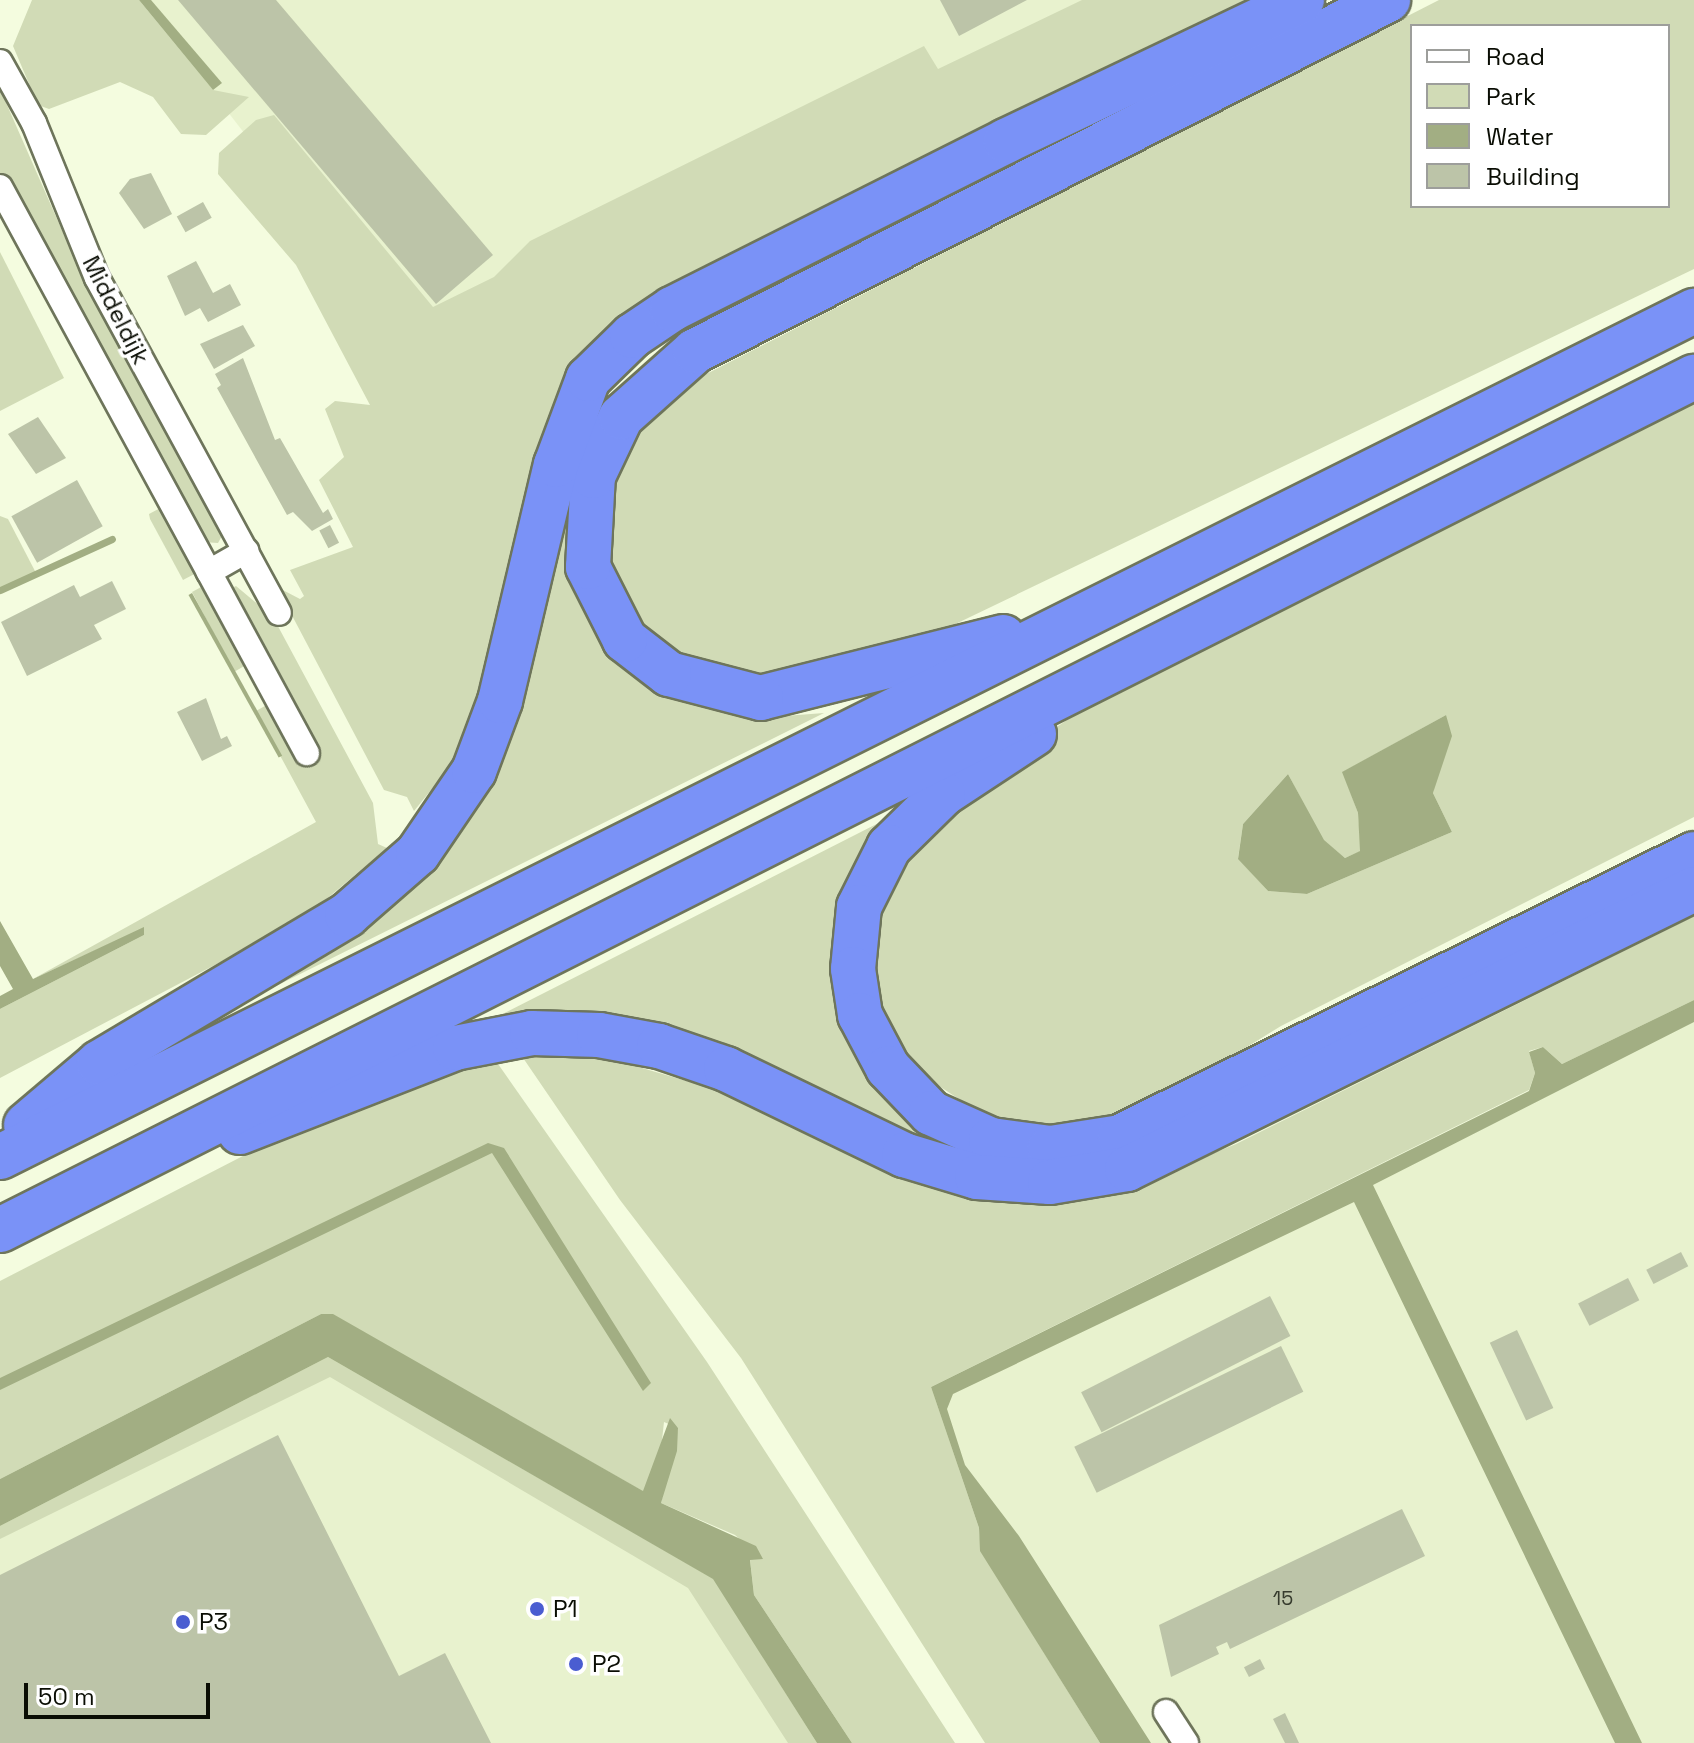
<!DOCTYPE html>
<html>
<head>
<meta charset="utf-8">
<style>
  body { margin:0 }
  #map { position:relative; width:1694px; height:1743px; overflow:hidden; background:#f4fcdf; font-family:"Space Grotesk",sans-serif }
  div>[style] { position:absolute }
  [style*='--x'] { left:calc(var(--x)*1px); top:calc(var(--y)*1px); width:calc(var(--w)*1px); rotate:calc(var(--a)*1deg) }
  .built>* { inset:0; background:#e8f2ce }
  .green>* { inset:0; background:#d1dbb6 }
  .water>* { inset:0; background:#a2ae83; transform-origin:0 0 }
  .stream>* { height:7px; margin:-3.5px; padding:0 3.5px; transform-origin:3.5px; border-radius:3.5px; background:#a2ae83 }
  .building>* { inset:0; background:#bcc4a8; transform-origin:0 0 }
  .roads { filter:drop-shadow(2px 0 #6e755b) drop-shadow(-2px 0 #6e755b) drop-shadow(0 2px #6e755b) drop-shadow(0 -2px #6e755b) }
  .street>* { height:24px; margin:-12px; padding:0 12px; transform-origin:12px; border-radius:12px; background:#fff }
  .highway>* { height:44px; margin:-22px; padding:0 22px; transform-origin:22px; border-radius:22px; background:#7a92f7 }
  .dots>* { width:22px; height:22px; translate:-50% -50%; box-sizing:border-box; border:4px solid #fff; border-radius:50% }
  span { translate:-50% -50%; white-space:nowrap; text-align:center; line-height:1.15; -webkit-text-stroke:7px #fff; paint-order:stroke }
  .number-label { font-size:20px; color:#363b2d }
  .number-label span { -webkit-text-stroke-width:0 }
  .street-label { font-size:24px; color:#0a0d04 }
  .poi-label { font-size:24px; color:#0a0d04 }
  .left { translate:0 -50%; text-align:left }
  .legend { position:absolute; left:1410px; top:24px; width:260px; height:184px; box-sizing:border-box; background:#fff; border:2px solid #9d9e9b; margin:0; padding:10px 14px; list-style:none; font-size:24px; color:#0a0d04 }
  .legend li { display:flex; align-items:center; gap:16px; height:40px }
  .legend b { width:40px; border:2px solid #9d9e9b }
  .scale { position:absolute; left:24px; top:1683px; width:186px; height:36px; box-sizing:border-box; border:4px solid #0a0d04; border-top:0; padding-left:10px; font-size:24px; line-height:28px; white-space:nowrap; color:#0a0d04; -webkit-text-stroke:6px #fff; paint-order:stroke }
</style>
</head>
<body>
<div id="map">
  <div class="built">
    <i style="clip-path:polygon(141px 0,1116px 0,422px 362px)"></i>
    <i style="clip-path:polygon(1694px 1017px,1694px 1743px,1133px 1743px,914px 1398px)"></i>
    <i style="clip-path:polygon(333px 1338px,722px 1555px,840px 1743px,0 1743px,0 1510px)"></i>
  </div>
  <div class="green">
    <i style="clip-path:polygon(32px 0,139px 0,213px 90px,249px 97px,206px 135px,181px 134px,153px 97px,120px 82px,49px 109px,38px 105px,13px 46px)"></i>
    <i style="clip-path:polygon(1082px 0,1277px 0,581px 370px,551px 414px,494px 657px,466px 733px,448px 769px,414px 811px,407px 797px,384px 790px,277px 587px,300px 599px,304px 596px,290px 570px,353px 547px,319px 480px,344px 457px,325px 409px,335px 401px,370px 405px,296px 265px,218px 174px,219px 153px,256px 120px,274px 115px,433px 307px,494px 277px,530px 241px,924px 46px,938px 69px)"></i>
    <i style="clip-path:polygon(evenodd,1439px 0,1694px 0,1694px 269px,868px 666px,806px 683px,692px 671px,656px 643px,618px 596px,604px 545px,608px 496px,644px 422px,675px 390px,1439px 0,1412px 26px,1668px 26px,1668px 206px,1412px 206px,1412px 26px)"></i>
    <i style="clip-path:polygon(0 89px,79px 269px,223px 534px,218px 543px,203px 542px,0 178px)"></i>
    <i style="clip-path:polygon(0 252px,64px 378px,0 411px)"></i>
    <i style="clip-path:polygon(evenodd,1694px 401px,1694px 817px,1281px 1026px,1178px 1090px,1105px 1118px,1039px 1126px,994px 1122px,907px 1065px,871px 982px,879px 907px,937px 810px,1103px 695px,1694px 401px,1446px 715px,1433px 793px,1452px 832px,1307px 894px,1268px 891px,1238px 858px,1243px 824px,1288px 774px,1323px 840px,1345px 858px,1361px 851px,1358px 813px,1343px 772px,1446px 715px)"></i>
    <i style="clip-path:polygon(572px 473px,566px 534px,578px 577px,667px 693px,707px 709px,758px 718px,824px 713px,268px 990px,351px 930px,430px 857px)"></i>
    <i style="clip-path:polygon(164px 506px,200px 571px,183px 580px,150px 519px,149px 514px)"></i>
    <i style="clip-path:polygon(0 516px,8px 519px,36px 573px,0 590px)"></i>
    <i style="clip-path:polygon(205px 585px,251px 662px,234px 672px,192px 592px)"></i>
    <i style="clip-path:polygon(236px 586px,273px 617px,373px 803px,378px 844px,387px 848px,304px 918px,0 1078px,0 1009px,144px 935px,144px 928px,33px 979px,316px 822px,256px 711px,272px 702px,230px 589px)"></i>
    <i style="clip-path:polygon(910px 807px,868px 858px,851px 1027px,978px 1161px,794px 1090px,469px 1031px)"></i>
    <i style="clip-path:polygon(1694px 916px,1694px 1000px,1562px 1064px,1543px 1047px,1529px 1051px,1535px 1073px,1529px 1090px,931px 1387px,979px 1528px,981px 1551px,1100px 1743px,985px 1743px,741px 1358px,620px 1200px,519px 1052px,577px 1049px,738px 1096px,903px 1177px,1145px 1181px,1236px 1144px)"></i>
    <i style="clip-path:polygon(491px 1054px,707px 1362px,955px 1743px,852px 1743px,754px 1595px,750px 1559px,762px 1559px,735px 1535px,661px 1503px,678px 1428px,664px 1422px,661px 1449px,644px 1492px,333px 1315px,321px 1314px,0 1479px,0 1281px,268px 1143px)"></i>
    <i style="clip-path:polygon(328px 1357px,714px 1579px,817px 1743px,788px 1743px,688px 1588px,330px 1377px,0 1539px,0 1526px)"></i>
  </div>
  <div class="water">
    <i style="clip-path:polygon(139px 0,151px 0,222px 83px,213px 90px)"></i>
    <i style="left:192px;top:593px;width:186px;height:4px;rotate:61deg"></i>
    <i style="clip-path:polygon(1446px 715px,1452px 736px,1433px 793px,1452px 832px,1307px 894px,1268px 891px,1238px 859px,1243px 824px,1288px 774px,1324px 840px,1345px 858px,1360px 851px,1358px 813px,1342px 772px)"></i>
    <i style="clip-path:polygon(0 921px,33px 979px,144px 927px,144px 935px,0 1009px,0 996px,13px 989px,0 966px)"></i>
    <i style="clip-path:polygon(1694px 1000px,1694px 1022px,1373px 1185px,1642px 1743px,1615px 1743px,1354px 1202px,953px 1394px,947px 1409px,965px 1465px,1019px 1536px,1151px 1743px,1100px 1743px,980px 1551px,979px 1528px,931px 1387px,1529px 1091px,1535px 1073px,1529px 1052px,1543px 1047px,1562px 1064px)"></i>
    <i style="clip-path:polygon(488px 1143px,504px 1148px,651px 1383px,643px 1391px,492px 1153px,0 1390px,0 1378px)"></i>
    <i style="clip-path:polygon(321px 1314px,333px 1314px,643px 1491px,670px 1418px,678px 1428px,677px 1451px,661px 1503px,756px 1546px,763px 1559px,750px 1560px,754px 1595px,852px 1743px,817px 1743px,713px 1579px,328px 1357px,0 1526px,0 1479px)"></i>
  </div>
  <div class="stream">
    <i style="--x:0;--y:590;--w:123;--a:-24.5"></i>
  </div>
  <div class="building">
    <i style="clip-path:polygon(178px 0,276px 0,493px 255px,436px 304px)"></i>
    <i style="clip-path:polygon(940px 0,1027px 0,959px 36px)"></i>
    <i style="clip-path:polygon(151px 173px,172px 214px,144px 229px,119px 193px,130px 179px)"></i>
    <i style="left:203px;top:202px;width:18px;height:30px;rotate:61deg"></i>
    <i style="clip-path:polygon(196px 261px,213px 293px,230px 284px,241px 305px,208px 322px,200px 308px,185px 316px,167px 276px)"></i>
    <i style="clip-path:polygon(243px 325px,255px 346px,214px 369px,200px 344px)"></i>
    <i style="clip-path:polygon(243px 358px,275px 440px,280px 438px,323px 513px,328px 509px,333px 519px,312px 531px,293px 512px,287px 515px,217px 388px,221px 385px,215px 374px)"></i>
    <i style="clip-path:polygon(38px 417px,66px 458px,36px 474px,8px 434px)"></i>
    <i style="left:77px;top:480px;width:53px;height:75px;rotate:61deg"></i>
    <i style="left:330px;top:525px;width:20px;height:12px;rotate:63deg"></i>
    <i style="clip-path:polygon(112px 581px,126px 609px,94px 625px,102px 639px,27px 676px,1px 622px,74px 585px,80px 597px)"></i>
    <i style="clip-path:polygon(206px 698px,221px 739px,227px 736px,232px 746px,202px 761px,177px 712px)"></i>
    <i style="left:1681px;top:1252px;width:16px;height:39px;rotate:63deg"></i>
    <i style="left:1628px;top:1278px;width:25px;height:56px;rotate:63deg"></i>
    <i style="left:1270px;top:1296px;width:45px;height:212px;rotate:63deg"></i>
    <i style="left:1517px;top:1330px;width:86px;height:30px;rotate:65deg"></i>
    <i style="left:1281px;top:1346px;width:51px;height:230px;rotate:64deg"></i>
    <i style="clip-path:polygon(278px 1435px,399px 1676px,445px 1653px,491px 1743px,0 1743px,0 1575px)"></i>
    <i style="clip-path:polygon(1402px 1509px,1425px 1556px,1230px 1649px,1227px 1642px,1216px 1647px,1219px 1654px,1171px 1677px,1159px 1625px)"></i>
    <i style="left:1260px;top:1659px;width:11px;height:18px;rotate:63deg"></i>
    <i style="clip-path:polygon(1285px 1713px,1299px 1743px,1285px 1743px,1273px 1719px)"></i>
  </div>
  <div class="roads">
    <div class="street">
      <i style="--x:0;--y:62;--w:70;--a:60.9"></i>
      <i style="--x:34;--y:123;--w:167;--a:67.9"></i>
      <i style="--x:97;--y:278;--w:381;--a:61.5"></i>
      <i style="--x:0;--y:187;--w:438;--a:61.5"></i>
      <i style="--x:209;--y:572;--w:43;--a:-29.6"></i>
      <i style="--x:209;--y:572;--w:206;--a:61.6"></i>
      <i style="--x:1166;--y:1712;--w:37;--a:57"></i>
    </div>
    <div class="highway">
      <i style="--x:1003;--y:637;--w:250;--a:165.9"></i>
      <i style="--x:761;--y:698;--w:95;--a:-165.4"></i>
      <i style="--x:669;--y:674;--w:56;--a:-142.3"></i>
      <i style="--x:625;--y:640;--w:82;--a:-116.9"></i>
      <i style="--x:588;--y:567;--w:91;--a:-86.9"></i>
      <i style="--x:593;--y:476;--w:65;--a:-64.6"></i>
      <i style="--x:621;--y:417;--w:99;--a:-41.7"></i>
      <i style="--x:695;--y:351;--w:777;--a:-26.86"></i>
      <i style="--x:1034;--y:734;--w:109;--a:146.6"></i>
      <i style="--x:943;--y:794;--w:76;--a:135.5"></i>
      <i style="--x:889;--y:847;--w:67;--a:116.6"></i>
      <i style="--x:859;--y:907;--w:62;--a:95.5"></i>
      <i style="--x:853;--y:969;--w:47;--a:81.3"></i>
      <i style="--x:860;--y:1015;--w:60;--a:62.2"></i>
      <i style="--x:888;--y:1068;--w:62;--a:46.3"></i>
      <i style="--x:931;--y:1113;--w:66;--a:24.2"></i>
      <i style="--x:991;--y:1140;--w:60;--a:7.7"></i>
      <i style="--x:1050;--y:1148;--w:71;--a:-8.9"></i>
      <i style="--x:1120;--y:1137;--w:640;--a:-26.24"></i>
      <i style="--x:26;--y:1125;--w:96;--a:-40.3"></i>
      <i style="--x:99;--y:1063;--w:289;--a:-30.8"></i>
      <i style="--x:347;--y:915;--w:94;--a:-41.1"></i>
      <i style="--x:418;--y:853;--w:99;--a:-55.7"></i>
      <i style="--x:474;--y:771;--w:75;--a:-69.6"></i>
      <i style="--x:500;--y:701;--w:243;--a:-76.7"></i>
      <i style="--x:556;--y:465;--w:92;--a:-69.6"></i>
      <i style="--x:588;--y:379;--w:62;--a:-44.3"></i>
      <i style="--x:632;--y:336;--w:48;--a:-34"></i>
      <i style="--x:672;--y:309;--w:374;--a:-26.7"></i>
      <i style="--x:1006;--y:141;--w:328;--a:-25.5"></i>
      <i style="--x:240;--y:1132;--w:231;--a:-21.3"></i>
      <i style="--x:455;--y:1048;--w:78;--a:-11"></i>
      <i style="--x:532;--y:1033;--w:67;--a:1.7"></i>
      <i style="--x:599;--y:1035;--w:61;--a:10.4"></i>
      <i style="--x:659;--y:1046;--w:71;--a:18.9"></i>
      <i style="--x:726;--y:1069;--w:198;--a:25.8"></i>
      <i style="--x:904;--y:1155;--w:76;--a:16.8"></i>
      <i style="--x:977;--y:1177;--w:73;--a:3.9"></i>
      <i style="--x:1050;--y:1182;--w:78;--a:-9.6"></i>
      <i style="--x:1127;--y:1169;--w:632;--a:-26.28"></i>
      <i style="--x:0;--y:1157;--w:1894;--a:-26.54"></i>
      <i style="--x:0;--y:1230;--w:1897;--a:-26.73"></i>
    </div>
  </div>
  <div class="dots">
    <i style="left:537px;top:1609px;background:#4a5dd1"></i>
    <i style="left:183px;top:1622px;background:#4a5dd1"></i>
    <i style="left:576px;top:1664px;background:#4a5dd1"></i>
  </div>
  <div class="number-label">
    <span style="left:1283px;top:1598px">15</span>
  </div>
  <div class="street-label">
    <span style="left:116px;top:310px;rotate:63deg">Middeldijk</span>
  </div>
  <div class="poi-label">
    <span class="left" style="left:553px;top:1609px">P1</span>
    <span class="left" style="left:199px;top:1622px">P3</span>
    <span class="left" style="left:592px;top:1664px">P2</span>
  </div>
  <ul class="legend">
  <li><b style="height:10px;background:#fff"></b>Road</li>
  <li><b style="height:22px;background:#d1dbb6"></b>Park</li>
  <li><b style="height:22px;background:#a2ae83"></b>Water</li>
  <li><b style="height:22px;background:#bcc4a8"></b>Building</li>
  </ul>
  <div class="scale">50 m</div>
</div>
</body>
</html>
